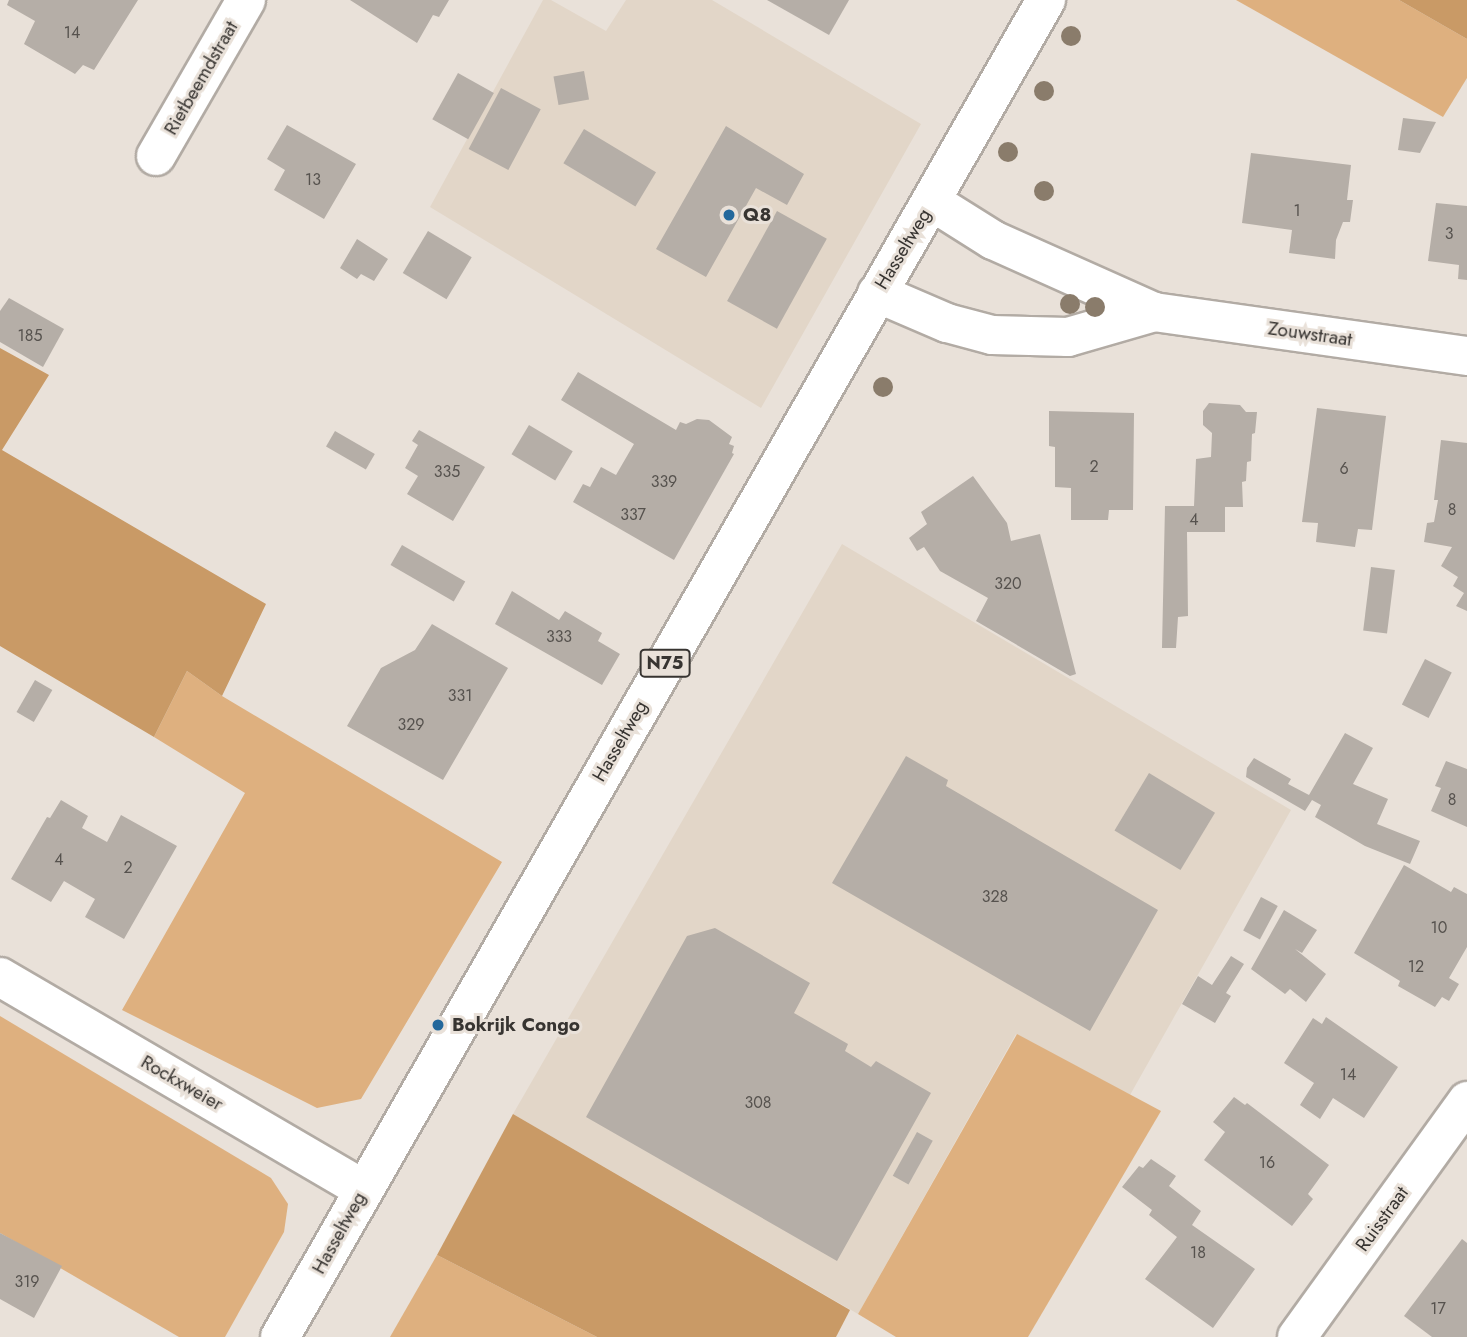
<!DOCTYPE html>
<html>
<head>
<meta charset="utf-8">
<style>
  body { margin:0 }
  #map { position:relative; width:1467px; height:1337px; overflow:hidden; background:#e9e1d9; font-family:Jost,sans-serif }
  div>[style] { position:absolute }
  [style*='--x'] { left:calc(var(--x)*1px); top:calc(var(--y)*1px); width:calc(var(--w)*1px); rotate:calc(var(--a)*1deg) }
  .built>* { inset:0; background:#e2d6c8 }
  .green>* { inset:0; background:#deb07f }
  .forest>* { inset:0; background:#c99a66 }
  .building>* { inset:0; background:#b5aea7; transform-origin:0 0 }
  .roads { filter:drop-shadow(2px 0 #b2aba4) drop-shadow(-2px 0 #b2aba4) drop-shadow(0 2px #b2aba4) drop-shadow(0 -2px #b2aba4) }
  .minor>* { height:38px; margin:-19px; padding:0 19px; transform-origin:19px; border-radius:19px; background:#fff }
  .primary>* { height:38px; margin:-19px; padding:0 19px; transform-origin:19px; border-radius:19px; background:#fff }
  .trees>* { width:20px; height:20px; margin:-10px; border-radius:50%; background:#8a7c6b }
  .dots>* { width:19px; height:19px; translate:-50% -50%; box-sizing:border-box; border:4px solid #e9e1d9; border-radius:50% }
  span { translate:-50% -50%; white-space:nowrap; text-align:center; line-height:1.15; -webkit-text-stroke:6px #e9e1d9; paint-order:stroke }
  .number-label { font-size:16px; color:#56524e }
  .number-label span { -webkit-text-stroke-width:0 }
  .shield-label span { padding:2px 5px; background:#e9e1d9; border:2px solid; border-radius:5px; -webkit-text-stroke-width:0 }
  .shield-label { font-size:18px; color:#373431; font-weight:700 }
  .street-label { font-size:19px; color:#373431 }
  .poi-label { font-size:19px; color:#373431; font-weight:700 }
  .left { translate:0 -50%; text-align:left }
</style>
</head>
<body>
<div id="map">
  <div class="built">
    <i style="clip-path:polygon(543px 0,551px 0,606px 31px,626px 0,712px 0,921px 124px,761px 408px,430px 207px)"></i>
    <i style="clip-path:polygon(842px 544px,1291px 810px,1130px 1095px,1016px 1034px,858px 1314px,513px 1114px)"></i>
  </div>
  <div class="green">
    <i style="clip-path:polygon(1236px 0,1399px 0,1467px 39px,1467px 78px,1443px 117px)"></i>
    <i style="clip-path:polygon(187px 671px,222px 696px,502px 862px,361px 1099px,317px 1108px,122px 1010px,245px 793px,154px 737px)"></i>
    <i style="clip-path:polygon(0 1016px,271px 1178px,288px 1204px,284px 1232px,225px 1337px,179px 1337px,0 1233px)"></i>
    <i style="clip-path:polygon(1017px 1034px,1161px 1111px,1028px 1337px,896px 1337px,858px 1314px)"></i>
    <i style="clip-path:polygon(437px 1255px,597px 1337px,390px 1337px)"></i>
  </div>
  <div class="forest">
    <i style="clip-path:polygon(1399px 0,1467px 0,1467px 39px)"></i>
    <i style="clip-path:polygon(0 348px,49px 375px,2px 450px,266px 604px,222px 696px,187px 671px,154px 737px,0 646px)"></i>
    <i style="clip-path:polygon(513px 1114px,850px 1310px,836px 1337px,597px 1337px,437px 1255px)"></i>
  </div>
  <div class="building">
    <i style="clip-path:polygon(9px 0,138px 0,94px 70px,83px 65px,75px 74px,24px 44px,35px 21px,7px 5px)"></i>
    <i style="clip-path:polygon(350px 0,449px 0,439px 17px,433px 15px,417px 43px)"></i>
    <i style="clip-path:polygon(767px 0,849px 0,829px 35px)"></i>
    <i style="left:584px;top:71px;width:29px;height:31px;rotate:80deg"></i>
    <i style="left:458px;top:73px;width:41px;height:53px;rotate:29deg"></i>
    <i style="left:501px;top:88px;width:45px;height:69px;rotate:28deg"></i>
    <i style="clip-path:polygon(1403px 118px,1436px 122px,1420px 153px,1398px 150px)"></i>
    <i style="clip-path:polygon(287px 125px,356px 164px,324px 219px,274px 190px,285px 170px,267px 159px)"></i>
    <i style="clip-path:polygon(726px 126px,804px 174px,787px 205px,756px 188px,706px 277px,656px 249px)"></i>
    <i style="left:584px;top:129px;width:84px;height:40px;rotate:31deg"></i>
    <i style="clip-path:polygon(1251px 153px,1351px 165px,1347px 200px,1353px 200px,1350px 222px,1343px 222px,1336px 240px,1335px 259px,1289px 253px,1292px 230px,1242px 223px)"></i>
    <i style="clip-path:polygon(1436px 203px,1467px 206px,1467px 280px,1458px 279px,1459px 265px,1428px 261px)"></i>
    <i style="left:777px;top:211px;width:57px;height:103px;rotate:29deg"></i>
    <i style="left:428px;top:231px;width:51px;height:49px;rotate:31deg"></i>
    <i style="clip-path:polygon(357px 239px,388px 259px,374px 281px,361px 274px,357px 279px,340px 268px)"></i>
    <i style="clip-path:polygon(9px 298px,64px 329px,43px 367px,0 342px,0 311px)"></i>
    <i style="clip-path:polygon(578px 372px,676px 430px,680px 422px,686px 424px,697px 419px,709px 420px,732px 437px,729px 444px,734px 446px,732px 453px,734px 454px,674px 560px,573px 502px,583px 484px,590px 487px,601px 467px,616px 475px,634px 444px,561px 400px)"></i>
    <i style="clip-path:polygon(1209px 403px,1240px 405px,1246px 412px,1257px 412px,1255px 433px,1252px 434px,1251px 461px,1247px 462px,1246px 481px,1242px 482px,1243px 507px,1225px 507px,1225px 532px,1187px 532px,1188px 616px,1178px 617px,1176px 648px,1162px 648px,1165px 506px,1194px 506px,1196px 459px,1211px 457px,1212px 433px,1203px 425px,1203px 411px)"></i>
    <i style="clip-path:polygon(1317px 408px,1386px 416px,1372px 530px,1358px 529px,1355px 547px,1316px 542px,1318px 523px,1302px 522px)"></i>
    <i style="clip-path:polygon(1049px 411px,1134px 413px,1133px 510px,1109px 510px,1108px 520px,1071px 520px,1071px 488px,1055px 487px,1055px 447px,1049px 446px)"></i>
    <i style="left:529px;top:425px;width:51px;height:34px;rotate:31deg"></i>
    <i style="clip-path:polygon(419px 430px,485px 467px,453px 521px,407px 494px,418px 476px,405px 468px,418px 445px,412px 441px)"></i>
    <i style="left:335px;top:431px;width:46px;height:18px;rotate:30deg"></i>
    <i style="clip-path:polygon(1441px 440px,1467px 443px,1467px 611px,1456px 606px,1464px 593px,1453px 586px,1458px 577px,1441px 566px,1452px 547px,1424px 542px,1427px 523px,1434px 522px,1438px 500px,1434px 500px)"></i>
    <i style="clip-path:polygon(973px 476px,1007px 523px,1011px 541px,1040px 534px,1076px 674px,1070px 676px,976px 621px,988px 598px,940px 571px,924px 547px,917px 551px,909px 538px,927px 524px,921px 512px)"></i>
    <i style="left:402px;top:545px;width:73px;height:23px;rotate:30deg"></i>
    <i style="left:1371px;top:567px;width:24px;height:64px;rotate:7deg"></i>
    <i style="clip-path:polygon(512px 591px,559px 620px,565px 611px,602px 633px,598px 641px,620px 654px,602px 685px,495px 624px)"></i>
    <i style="clip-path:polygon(432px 624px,508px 668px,443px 780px,347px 726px,381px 668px,415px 650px)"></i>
    <i style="left:1425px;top:659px;width:30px;height:51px;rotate:27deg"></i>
    <i style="left:35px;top:680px;width:20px;height:37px;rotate:30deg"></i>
    <i style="clip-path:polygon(1345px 733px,1373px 748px,1353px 784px,1388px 799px,1377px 824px,1420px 841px,1410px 864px,1365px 846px,1315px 817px,1321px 805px,1312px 800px,1305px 811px,1246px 777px,1247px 768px,1254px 758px,1291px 779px,1288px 784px,1309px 795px)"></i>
    <i style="clip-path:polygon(906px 756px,948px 780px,946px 786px,1158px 910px,1090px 1031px,832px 883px)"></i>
    <i style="clip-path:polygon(1446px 761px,1467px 769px,1467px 827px,1431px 811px,1441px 788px,1435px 786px)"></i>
    <i style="left:1149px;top:773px;width:77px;height:67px;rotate:31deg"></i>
    <i style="clip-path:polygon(61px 800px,88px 816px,82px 828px,107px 842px,121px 815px,177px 846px,124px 939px,85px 917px,95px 899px,64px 881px,51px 902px,11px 879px,47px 817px,50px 818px)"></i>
    <i style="clip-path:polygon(1404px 865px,1451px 892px,1454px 887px,1467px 894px,1467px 947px,1449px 978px,1459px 984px,1449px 1001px,1442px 997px,1435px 1007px,1398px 986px,1400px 981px,1354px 953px)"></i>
    <i style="left:1261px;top:897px;width:19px;height:38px;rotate:28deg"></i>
    <i style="clip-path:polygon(1284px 910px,1317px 930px,1302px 953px,1295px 949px,1326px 974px,1306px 1002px,1290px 989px,1285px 994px,1251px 969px)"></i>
    <i style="clip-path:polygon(715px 928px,810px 983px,794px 1013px,848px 1044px,845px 1051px,871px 1067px,876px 1061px,931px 1093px,837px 1261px,586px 1117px,687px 936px)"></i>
    <i style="clip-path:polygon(1231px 956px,1244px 964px,1226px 993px,1231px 996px,1215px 1023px,1182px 1004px,1198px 976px,1212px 985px)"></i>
    <i style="clip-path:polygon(1326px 1017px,1398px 1067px,1364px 1118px,1333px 1098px,1320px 1119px,1300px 1105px,1314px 1083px,1284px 1063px,1313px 1018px,1322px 1024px)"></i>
    <i style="clip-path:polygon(1234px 1097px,1245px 1105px,1247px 1103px,1329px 1165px,1308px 1194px,1313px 1199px,1292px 1226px,1204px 1160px,1225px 1132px,1213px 1122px)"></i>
    <i style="left:917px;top:1132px;width:18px;height:50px;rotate:29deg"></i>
    <i style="clip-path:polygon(1151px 1159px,1176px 1176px,1169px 1186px,1201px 1211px,1192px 1225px,1255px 1269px,1213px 1328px,1145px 1279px,1177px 1237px,1149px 1215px,1152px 1210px,1122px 1187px,1139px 1166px,1143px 1168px)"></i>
    <i style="clip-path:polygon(0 1233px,62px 1266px,34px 1318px,0 1299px)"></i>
    <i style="clip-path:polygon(1462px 1239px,1467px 1243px,1467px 1337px,1432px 1337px,1404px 1316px)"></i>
  </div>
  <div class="roads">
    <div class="minor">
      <i style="--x:156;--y:156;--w:180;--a:-60"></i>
      <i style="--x:931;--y:201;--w:73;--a:32.2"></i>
      <i style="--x:993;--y:240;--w:176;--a:24.1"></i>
      <i style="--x:1154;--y:312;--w:316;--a:8"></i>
      <i style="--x:877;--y:293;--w:76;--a:23.2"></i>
      <i style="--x:947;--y:323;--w:47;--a:14.9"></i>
      <i style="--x:992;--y:335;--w:76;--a:1.5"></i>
      <i style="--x:1068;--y:337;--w:90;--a:-16.2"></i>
      <i style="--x:0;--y:977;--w:420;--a:30.3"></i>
      <i style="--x:1297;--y:1337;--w:291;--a:-54.2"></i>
    </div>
    <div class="primary">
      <i style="--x:280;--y:1337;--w:1541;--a:-60.19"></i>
    </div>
  </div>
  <div class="trees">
    <i style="left:1071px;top:36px"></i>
    <i style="left:1044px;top:91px"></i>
    <i style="left:1008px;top:152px"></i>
    <i style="left:1044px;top:191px"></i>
    <i style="left:1070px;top:304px"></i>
    <i style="left:1095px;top:307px"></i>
    <i style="left:883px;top:387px"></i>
  </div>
  <div class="dots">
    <i style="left:729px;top:215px;background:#23689c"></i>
    <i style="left:438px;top:1025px;background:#23689c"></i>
  </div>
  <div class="number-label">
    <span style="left:72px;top:33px">14</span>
    <span style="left:313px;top:180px">13</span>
    <span style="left:1297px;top:211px">1</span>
    <span style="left:1449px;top:234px">3</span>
    <span style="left:30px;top:336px">185</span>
    <span style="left:1094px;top:467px">2</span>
    <span style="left:1344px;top:469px">6</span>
    <span style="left:447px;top:472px">335</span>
    <span style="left:664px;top:482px">339</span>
    <span style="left:1452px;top:510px">8</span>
    <span style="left:633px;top:515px">337</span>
    <span style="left:1194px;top:520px">4</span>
    <span style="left:1008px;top:584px">320</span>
    <span style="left:559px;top:637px">333</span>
    <span style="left:460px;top:696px">331</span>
    <span style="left:411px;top:725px">329</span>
    <span style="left:1452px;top:800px">8</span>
    <span style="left:59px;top:860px">4</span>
    <span style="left:128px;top:868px">2</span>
    <span style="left:995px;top:897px">328</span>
    <span style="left:1439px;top:928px">10</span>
    <span style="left:1416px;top:967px">12</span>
    <span style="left:1348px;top:1075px">14</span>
    <span style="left:758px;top:1103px">308</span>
    <span style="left:1267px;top:1163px">16</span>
    <span style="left:1198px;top:1253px">18</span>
    <span style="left:27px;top:1282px">319</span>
    <span style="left:1438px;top:1309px">17</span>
  </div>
  <div class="shield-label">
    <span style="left:665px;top:663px">N75</span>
  </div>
  <div class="street-label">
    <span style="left:201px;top:78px;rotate:-60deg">Rietbeemdstraat</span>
    <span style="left:903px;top:249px;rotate:-59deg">Hasseltweg</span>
    <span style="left:1310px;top:334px;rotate:8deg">Zouwstraat</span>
    <span style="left:620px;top:741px;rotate:-60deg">Hasseltweg</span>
    <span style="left:182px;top:1083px;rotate:30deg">Rockxweier</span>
    <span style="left:1382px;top:1219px;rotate:-54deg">Ruisstraat</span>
    <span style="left:339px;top:1233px;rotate:-61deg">Hasseltweg</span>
  </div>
  <div class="poi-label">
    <span class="left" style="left:743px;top:215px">Q8</span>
    <span class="left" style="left:452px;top:1025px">Bokrijk Congo</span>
  </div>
</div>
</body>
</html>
